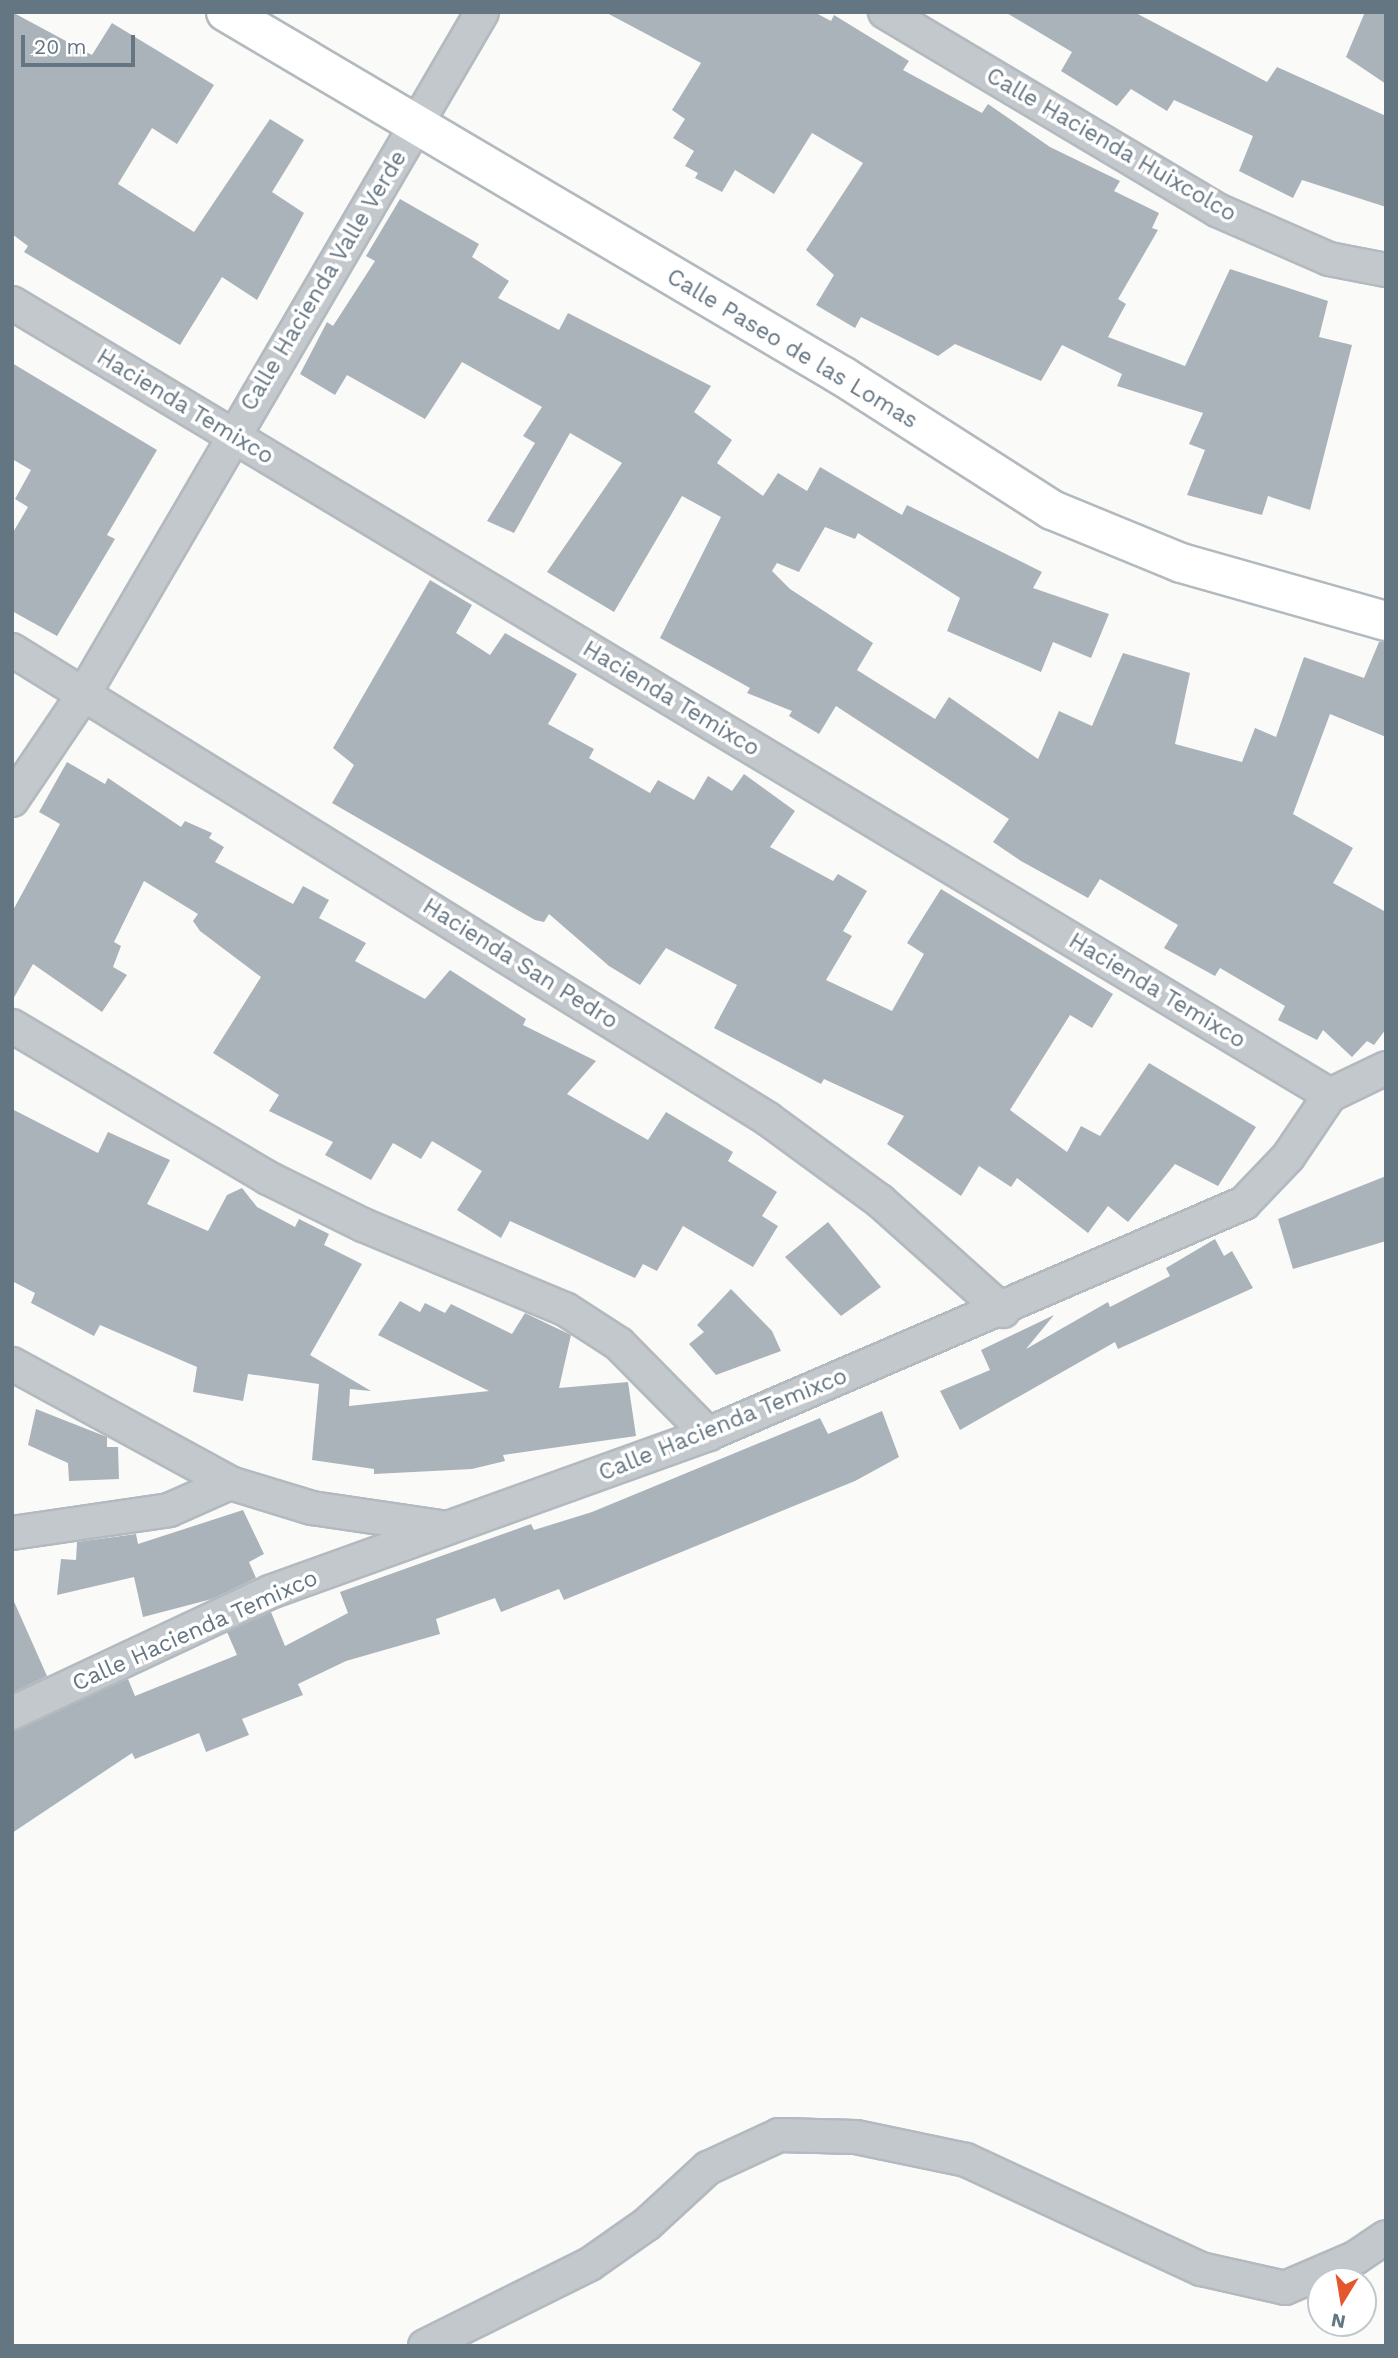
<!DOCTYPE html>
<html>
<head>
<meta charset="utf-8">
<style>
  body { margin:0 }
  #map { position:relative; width:1398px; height:2358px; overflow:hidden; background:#fafaf8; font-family:"Work Sans",sans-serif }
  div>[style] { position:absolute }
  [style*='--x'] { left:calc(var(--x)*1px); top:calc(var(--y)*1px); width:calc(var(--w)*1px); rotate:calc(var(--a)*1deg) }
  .building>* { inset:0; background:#aab3b9 }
  .roads { filter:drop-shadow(2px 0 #b3babf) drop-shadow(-2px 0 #b3babf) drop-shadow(0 2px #b3babf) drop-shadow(0 -2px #b3babf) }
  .street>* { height:32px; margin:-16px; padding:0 16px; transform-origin:16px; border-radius:16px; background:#c3c8cc }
  .secondary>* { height:38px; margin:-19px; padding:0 19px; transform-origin:19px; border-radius:19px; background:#fff }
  span { translate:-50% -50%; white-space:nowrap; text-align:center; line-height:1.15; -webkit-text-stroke:7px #fff; paint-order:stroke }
  .street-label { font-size:23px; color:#657683 }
  .frame { position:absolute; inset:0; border:14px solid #657683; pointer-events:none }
  .north { position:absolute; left:1307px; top:2267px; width:70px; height:70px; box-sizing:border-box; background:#fff; border:2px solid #c1c8cd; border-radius:50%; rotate:191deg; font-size:19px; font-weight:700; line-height:28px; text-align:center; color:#657683 }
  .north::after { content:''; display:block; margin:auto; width:24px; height:32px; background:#e4572e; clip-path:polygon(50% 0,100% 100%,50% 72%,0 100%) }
  .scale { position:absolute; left:21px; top:35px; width:114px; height:32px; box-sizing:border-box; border:4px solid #657683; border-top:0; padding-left:9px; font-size:21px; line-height:24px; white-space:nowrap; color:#657683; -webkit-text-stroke:5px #fff; paint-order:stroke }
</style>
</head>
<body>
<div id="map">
  <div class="building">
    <i style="clip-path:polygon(12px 12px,92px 55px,112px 23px,214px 85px,177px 144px,152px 128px,118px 184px,194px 232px,270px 119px,304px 140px,272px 192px,304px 213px,257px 300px,222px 277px,180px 345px,24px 252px,28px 246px,12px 234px)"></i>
    <i style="clip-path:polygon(605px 12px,814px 12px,831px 21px,834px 15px,909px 61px,903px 70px,982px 113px,988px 104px,1050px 147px,1120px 181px,1114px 191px,1159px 213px,1152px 228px,1158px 230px,1118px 299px,1126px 304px,1108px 337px,1185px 366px,1230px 269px,1328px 301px,1319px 337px,1352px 345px,1310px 510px,1268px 496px,1262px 515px,1187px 495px,1205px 450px,1189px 444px,1203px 413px,1117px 386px,1122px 374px,1062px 345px,1041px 381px,955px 344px,938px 356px,861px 317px,855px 328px,816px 305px,834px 275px,806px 250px,863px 163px,812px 133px,774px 194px,735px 170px,722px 192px,695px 178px,698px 173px,685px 166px,694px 151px,673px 138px,685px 119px,672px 110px,701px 63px)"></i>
    <i style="clip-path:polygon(1005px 12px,1134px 12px,1267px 82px,1277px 67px,1386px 116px,1386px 207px,1302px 180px,1293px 198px,1239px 171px,1253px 136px,1174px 100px,1167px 111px,1131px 89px,1117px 106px,1061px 71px,1072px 52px)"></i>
    <i style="clip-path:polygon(1365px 12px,1386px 12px,1386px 84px,1346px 57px)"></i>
    <i style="clip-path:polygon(400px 199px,479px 244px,472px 257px,509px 281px,498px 298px,559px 330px,568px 313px,711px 386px,694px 412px,732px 440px,717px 463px,763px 496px,778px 473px,807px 491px,820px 467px,902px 515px,907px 505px,1042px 572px,1033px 588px,1109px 614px,1091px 658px,1053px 642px,1041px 672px,947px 631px,960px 598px,858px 533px,855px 539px,825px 527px,799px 572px,777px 563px,772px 571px,790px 589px,873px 643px,857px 670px,935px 719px,949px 697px,1038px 759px,1059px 711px,1092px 726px,1123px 653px,1190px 673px,1175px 744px,1242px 762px,1255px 728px,1276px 737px,1304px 657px,1364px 678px,1379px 642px,1386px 642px,1386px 737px,1330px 714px,1293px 814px,1353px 848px,1333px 883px,1386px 912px,1386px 1029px,1374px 1045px,1367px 1041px,1352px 1057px,1323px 1030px,1317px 1040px,1278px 1020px,1285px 1006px,1220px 968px,1215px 976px,1164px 948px,1178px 925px,1100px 879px,1088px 898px,1021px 861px,993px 842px,1009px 819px,836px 706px,819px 734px,789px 716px,792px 711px,747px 693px,750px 688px,660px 638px,721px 517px,682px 496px,614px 612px,547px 572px,622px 463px,570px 433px,514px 533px,487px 521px,535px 443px,523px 436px,542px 407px,462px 362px,425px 419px,347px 375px,335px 395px,300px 374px,327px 322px,333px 326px,375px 261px,366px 256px)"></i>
    <i style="clip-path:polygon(12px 363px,157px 450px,107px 535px,115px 539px,57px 636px,12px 611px,12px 534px,28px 507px,15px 499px,31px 470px,12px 459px)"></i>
    <i style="clip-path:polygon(430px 580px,472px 605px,456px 633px,490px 655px,505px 633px,577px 674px,548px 724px,594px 749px,589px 758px,650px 793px,658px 780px,694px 800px,708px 776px,732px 791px,744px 774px,795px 811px,770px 847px,833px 881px,838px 874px,867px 891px,843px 931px,852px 936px,826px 980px,892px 1011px,924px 954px,907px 943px,941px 889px,1113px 994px,1092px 1028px,1070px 1015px,1010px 1110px,1067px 1152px,1081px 1126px,1100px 1136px,1149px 1063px,1256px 1127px,1218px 1186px,1175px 1164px,1128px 1222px,1108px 1206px,1088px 1233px,1017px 1178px,1011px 1187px,979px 1166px,961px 1196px,887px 1144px,904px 1116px,824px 1079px,821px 1084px,714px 1028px,737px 985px,666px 948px,640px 985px,609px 966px,549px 914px,544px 922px,535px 920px,332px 803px,354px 765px,333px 748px)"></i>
    <i style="clip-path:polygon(67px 762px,105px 784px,108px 778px,181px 827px,185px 821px,212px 833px,209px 838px,224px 847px,215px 862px,293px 904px,303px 886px,329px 900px,319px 918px,366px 943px,355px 961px,425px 999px,450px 970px,526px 1019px,523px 1025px,596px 1061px,567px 1094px,648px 1140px,666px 1112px,733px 1152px,728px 1161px,777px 1192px,762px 1216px,778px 1226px,753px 1267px,683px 1226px,657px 1271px,643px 1264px,635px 1278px,510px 1221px,501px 1238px,457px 1210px,482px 1171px,432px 1141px,421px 1159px,393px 1143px,371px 1180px,325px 1155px,333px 1142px,269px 1111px,279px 1095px,213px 1053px,261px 977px,200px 931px,193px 921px,198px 914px,144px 881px,114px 942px,121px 946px,113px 967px,127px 975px,102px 1012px,33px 964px,12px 1001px,12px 912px,60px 824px,39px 812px)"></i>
    <i style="clip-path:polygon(12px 1109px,98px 1153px,108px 1132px,170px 1160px,147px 1204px,208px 1231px,227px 1195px,242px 1188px,257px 1207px,295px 1227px,299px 1219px,329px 1234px,324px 1245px,362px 1264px,310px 1355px,371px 1391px,350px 1389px,349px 1406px,489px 1391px,378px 1335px,400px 1301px,420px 1312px,425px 1303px,445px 1313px,451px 1304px,512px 1334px,525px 1313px,571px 1335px,559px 1388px,628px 1382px,636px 1436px,503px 1455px,505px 1461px,472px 1469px,374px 1474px,374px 1469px,312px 1460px,319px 1384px,248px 1374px,243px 1401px,193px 1392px,197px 1367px,100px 1325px,94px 1336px,31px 1303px,35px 1293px,12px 1281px)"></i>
    <i style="clip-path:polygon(1386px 1176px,1386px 1241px,1293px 1269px,1278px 1219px)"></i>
    <i style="clip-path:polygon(828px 1222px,881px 1287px,841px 1316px,785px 1257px)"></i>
    <i style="clip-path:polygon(1215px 1239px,1224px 1256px,1232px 1251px,1253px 1288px,1118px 1349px,1115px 1342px,960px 1430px,940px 1391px,990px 1370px,981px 1350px,1054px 1315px,1026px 1349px,1108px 1302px,1110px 1307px,1170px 1276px,1166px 1268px)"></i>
    <i style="clip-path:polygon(731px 1289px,772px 1331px,781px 1351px,716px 1375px,689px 1344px,704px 1332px,697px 1325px)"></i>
    <i style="clip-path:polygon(36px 1409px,107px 1437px,107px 1447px,118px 1447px,119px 1479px,69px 1481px,68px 1463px,28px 1445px)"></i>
    <i style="clip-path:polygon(882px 1411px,899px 1457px,855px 1481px,564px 1600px,559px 1589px,501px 1612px,495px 1598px,436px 1619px,440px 1634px,346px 1661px,298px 1684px,303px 1695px,242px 1719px,249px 1735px,206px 1752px,199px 1733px,135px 1759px,132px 1753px,12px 1833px,12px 1731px,128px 1679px,135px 1696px,237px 1655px,227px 1632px,271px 1612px,285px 1646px,348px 1613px,340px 1592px,531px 1524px,534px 1530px,592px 1512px,820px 1418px,828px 1434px)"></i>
    <i style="clip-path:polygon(243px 1510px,264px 1554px,249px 1562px,256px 1578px,212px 1599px,143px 1617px,134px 1577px,57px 1595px,61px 1559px,76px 1560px,77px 1542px,136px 1534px,138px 1544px)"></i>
    <i style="clip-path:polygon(12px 1597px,47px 1676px,12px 1693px)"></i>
  </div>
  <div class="roads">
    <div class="street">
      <i style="--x:885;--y:12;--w:387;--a:30.8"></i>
      <i style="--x:1217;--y:210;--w:122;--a:23.6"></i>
      <i style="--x:1329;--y:259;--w:58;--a:10.9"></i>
      <i style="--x:12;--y:303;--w:1538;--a:31"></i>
      <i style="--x:12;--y:650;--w:890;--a:31.81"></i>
      <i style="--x:768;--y:1119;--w:139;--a:36.2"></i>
      <i style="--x:880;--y:1201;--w:165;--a:41.8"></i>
      <i style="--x:12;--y:800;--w:130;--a:-55.9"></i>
      <i style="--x:85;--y:692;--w:787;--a:-59.72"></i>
      <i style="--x:12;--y:1026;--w:298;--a:30.7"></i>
      <i style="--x:268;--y:1178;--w:106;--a:26.3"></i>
      <i style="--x:363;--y:1225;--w:219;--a:22.6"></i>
      <i style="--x:565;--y:1309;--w:64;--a:32.9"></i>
      <i style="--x:619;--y:1344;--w:127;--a:45.3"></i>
      <i style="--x:12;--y:1364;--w:248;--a:28.6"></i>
      <i style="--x:230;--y:1483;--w:86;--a:17"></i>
      <i style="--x:312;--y:1508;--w:137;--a:8.4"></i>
      <i style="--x:12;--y:1533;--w:159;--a:-8.3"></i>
      <i style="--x:169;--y:1510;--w:67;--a:-23.9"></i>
      <i style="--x:12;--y:1713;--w:285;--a:-25.1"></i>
      <i style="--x:270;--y:1592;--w:466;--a:-19.8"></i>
      <i style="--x:708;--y:1434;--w:584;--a:-23.31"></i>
      <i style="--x:1244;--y:1203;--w:64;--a:-46.3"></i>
      <i style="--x:1288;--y:1157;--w:75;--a:-55.9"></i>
      <i style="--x:1330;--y:1095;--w:62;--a:-25.7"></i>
      <i style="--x:425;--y:2346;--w:184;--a:-26.4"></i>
      <i style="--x:590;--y:2264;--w:70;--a:-35.1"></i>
      <i style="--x:647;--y:2224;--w:83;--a:-42.6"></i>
      <i style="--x:708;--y:2168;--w:78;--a:-24.9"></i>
      <i style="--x:779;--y:2135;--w:77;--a:1.5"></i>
      <i style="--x:856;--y:2137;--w:112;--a:11.8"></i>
      <i style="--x:966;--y:2160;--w:259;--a:24.9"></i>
      <i style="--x:1201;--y:2269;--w:86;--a:12.7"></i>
      <i style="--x:1285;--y:2288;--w:76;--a:-23.2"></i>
      <i style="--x:1355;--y:2258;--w:37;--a:-34"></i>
    </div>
    <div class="secondary">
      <i style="--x:226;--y:12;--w:718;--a:30.57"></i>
      <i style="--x:844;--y:377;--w:247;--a:32.6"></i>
      <i style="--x:1052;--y:510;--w:139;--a:22.3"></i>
      <i style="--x:1181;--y:563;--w:213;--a:15.8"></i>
    </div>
  </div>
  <div class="street-label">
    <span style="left:1111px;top:145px;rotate:30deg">Calle Hacienda Huixcolco</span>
    <span style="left:324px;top:281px;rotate:-59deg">Calle Hacienda Valle Verde</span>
    <span style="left:792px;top:349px;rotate:31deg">Calle Paseo de las Lomas</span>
    <span style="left:185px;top:407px;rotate:31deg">Hacienda Temixco</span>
    <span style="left:671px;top:699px;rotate:31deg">Hacienda Temixco</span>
    <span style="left:520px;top:964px;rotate:32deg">Hacienda San Pedro</span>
    <span style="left:1157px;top:991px;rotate:31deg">Hacienda Temixco</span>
    <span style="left:723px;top:1425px;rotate:-22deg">Calle Hacienda Temixco</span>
    <span style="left:195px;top:1631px;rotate:-24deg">Calle Hacienda Temixco</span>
  </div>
  <div class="frame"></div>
  <div class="north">N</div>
  <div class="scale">20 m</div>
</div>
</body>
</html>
